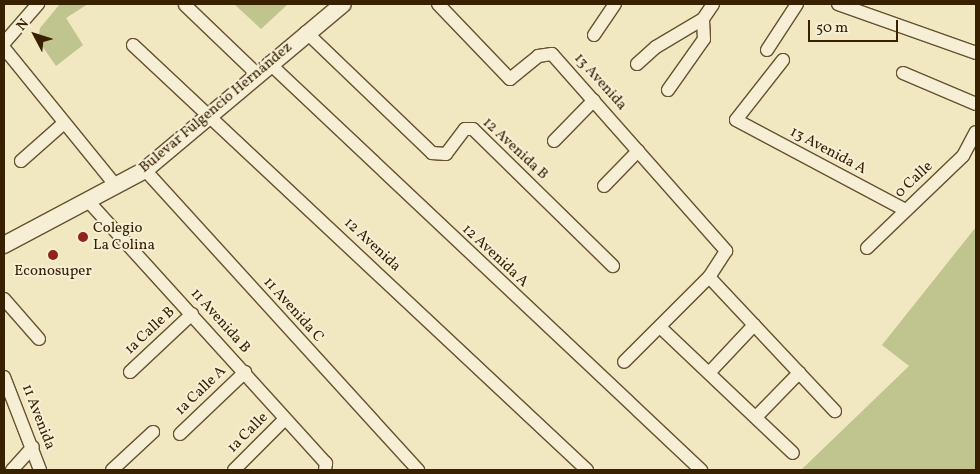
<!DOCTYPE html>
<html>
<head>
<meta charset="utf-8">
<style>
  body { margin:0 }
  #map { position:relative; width:980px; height:474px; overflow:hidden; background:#f1e7c0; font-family:Vollkorn,serif }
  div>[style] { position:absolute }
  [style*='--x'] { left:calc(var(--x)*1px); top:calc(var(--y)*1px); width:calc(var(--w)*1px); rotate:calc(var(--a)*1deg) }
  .green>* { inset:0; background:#c0c48e }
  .roads { filter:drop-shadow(1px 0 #665230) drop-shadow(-1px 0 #665230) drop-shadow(0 1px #665230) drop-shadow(0 -1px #665230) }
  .minor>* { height:12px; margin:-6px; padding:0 6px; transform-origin:6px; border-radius:6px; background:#f6efd6 }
  .tertiary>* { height:16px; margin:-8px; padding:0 8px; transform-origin:8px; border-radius:8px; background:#f6efd6 }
  .dots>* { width:14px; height:14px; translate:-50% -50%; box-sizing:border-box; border:2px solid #f6efd6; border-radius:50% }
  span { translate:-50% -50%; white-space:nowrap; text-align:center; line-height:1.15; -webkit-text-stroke:4px #f6efd6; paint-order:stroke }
  .street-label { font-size:15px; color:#382100 }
  .poi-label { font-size:15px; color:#382100 }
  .left { translate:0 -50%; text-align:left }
  .frame { position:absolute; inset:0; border:5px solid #382100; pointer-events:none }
  .north { position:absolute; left:10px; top:10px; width:50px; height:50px; -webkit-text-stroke:4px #f6efd6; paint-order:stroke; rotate:310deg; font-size:14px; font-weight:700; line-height:20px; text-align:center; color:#382100 }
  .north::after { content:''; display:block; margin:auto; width:18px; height:22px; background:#382100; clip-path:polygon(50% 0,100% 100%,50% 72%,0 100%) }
  .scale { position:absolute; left:808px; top:20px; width:90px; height:22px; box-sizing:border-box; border:2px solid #382100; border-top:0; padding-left:6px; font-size:15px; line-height:18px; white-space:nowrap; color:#382100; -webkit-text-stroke:4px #f6efd6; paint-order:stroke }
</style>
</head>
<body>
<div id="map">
  <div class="green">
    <i style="clip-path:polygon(60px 4px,88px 4px,66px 18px,83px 45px,56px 66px,38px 40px,40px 28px)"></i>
    <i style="clip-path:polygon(234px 4px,288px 4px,261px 29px)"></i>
    <i style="clip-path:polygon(976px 227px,976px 470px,801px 470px,909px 366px,882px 345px)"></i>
  </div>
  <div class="roads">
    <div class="minor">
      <i style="--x:438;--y:4;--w:104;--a:46.2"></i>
      <i style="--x:510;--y:79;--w:36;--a:-39"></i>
      <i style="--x:538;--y:56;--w:14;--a:-8"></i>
      <i style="--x:552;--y:54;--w:263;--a:48.5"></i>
      <i style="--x:726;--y:251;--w:31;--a:123"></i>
      <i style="--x:709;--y:277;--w:120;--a:135"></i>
      <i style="--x:838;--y:4;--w:146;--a:19.5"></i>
      <i style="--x:185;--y:5;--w:100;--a:43.8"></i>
      <i style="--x:306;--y:32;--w:175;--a:43.8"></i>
      <i style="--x:432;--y:153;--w:14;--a:4"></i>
      <i style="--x:446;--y:154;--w:31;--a:-53"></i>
      <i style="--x:465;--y:129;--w:8;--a:0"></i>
      <i style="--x:473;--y:129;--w:196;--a:44.4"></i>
      <i style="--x:594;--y:35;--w:37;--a:-56"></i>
      <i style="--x:4;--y:43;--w:52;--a:-48.9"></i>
      <i style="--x:133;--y:45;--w:622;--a:43.11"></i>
      <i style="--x:4;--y:48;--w:179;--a:50.9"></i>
      <i style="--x:767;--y:50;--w:55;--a:-56.9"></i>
      <i style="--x:783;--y:60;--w:76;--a:128.1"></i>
      <i style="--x:736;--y:120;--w:191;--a:28"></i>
      <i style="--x:269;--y:63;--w:594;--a:43.29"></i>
      <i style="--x:637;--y:64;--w:25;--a:-42"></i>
      <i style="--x:656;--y:47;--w:55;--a:-30.8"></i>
      <i style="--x:703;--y:19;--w:18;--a:-56"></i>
      <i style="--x:903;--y:73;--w:79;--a:23"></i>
      <i style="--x:668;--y:90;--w:62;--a:-54.8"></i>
      <i style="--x:704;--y:39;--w:20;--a:-93"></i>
      <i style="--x:554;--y:141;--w:57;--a:-45.7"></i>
      <i style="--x:21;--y:161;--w:57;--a:-41.5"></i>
      <i style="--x:145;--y:170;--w:406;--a:47.7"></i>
      <i style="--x:604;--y:186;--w:49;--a:-45.8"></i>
      <i style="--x:89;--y:202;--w:353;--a:47.8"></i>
      <i style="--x:326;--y:463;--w:7;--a:98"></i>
      <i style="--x:867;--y:248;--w:133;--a:-43.8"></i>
      <i style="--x:963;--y:156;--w:27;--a:-62"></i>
      <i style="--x:709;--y:277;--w:184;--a:46.8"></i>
      <i style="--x:4;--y:299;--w:53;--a:48.8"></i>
      <i style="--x:660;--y:327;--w:183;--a:43.5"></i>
      <i style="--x:130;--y:372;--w:85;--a:-43.1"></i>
      <i style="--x:709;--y:373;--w:66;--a:-46.8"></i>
      <i style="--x:4;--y:377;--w:100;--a:68.8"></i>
      <i style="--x:756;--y:417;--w:62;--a:-45.7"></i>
      <i style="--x:180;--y:434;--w:90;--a:-43.6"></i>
      <i style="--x:12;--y:470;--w:31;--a:-48"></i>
      <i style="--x:112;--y:470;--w:56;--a:-42.8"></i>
      <i style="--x:234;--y:470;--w:72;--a:-45"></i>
    </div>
    <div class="tertiary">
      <i style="--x:4;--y:245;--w:160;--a:-28"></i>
      <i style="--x:145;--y:170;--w:258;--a:-40"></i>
    </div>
  </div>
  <div class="dots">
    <i style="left:83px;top:237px;background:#8f2418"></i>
    <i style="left:53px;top:255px;background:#8f2418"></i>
  </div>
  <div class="street-label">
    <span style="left:600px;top:82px;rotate:48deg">13 Avenida</span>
    <span style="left:216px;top:108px;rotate:-40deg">Bulevar Fulgencio Hernández</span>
    <span style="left:515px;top:149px;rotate:43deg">12 Avenida B</span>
    <span style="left:828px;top:151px;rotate:28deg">13 Avenida A</span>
    <span style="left:914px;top:180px;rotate:-43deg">0 Calle</span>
    <span style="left:372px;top:245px;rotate:43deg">12 Avenida</span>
    <span style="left:495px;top:256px;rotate:43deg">12 Avenida A</span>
    <span style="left:293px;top:310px;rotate:48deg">11 Avenida C</span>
    <span style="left:220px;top:321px;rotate:48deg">11 Avenida B</span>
    <span style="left:150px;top:331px;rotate:-43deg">1a Calle B</span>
    <span style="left:201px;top:391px;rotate:-44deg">1a Calle A</span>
    <span style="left:38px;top:417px;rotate:69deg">11 Avenida</span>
    <span style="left:248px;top:433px;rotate:-45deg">1a Calle</span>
  </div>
  <div class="poi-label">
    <span class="left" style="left:93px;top:237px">Colegio<br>La Colina</span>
    <span style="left:53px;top:272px">Econosuper</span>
  </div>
  <div class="frame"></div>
  <div class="north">N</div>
  <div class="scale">50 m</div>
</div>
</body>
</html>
